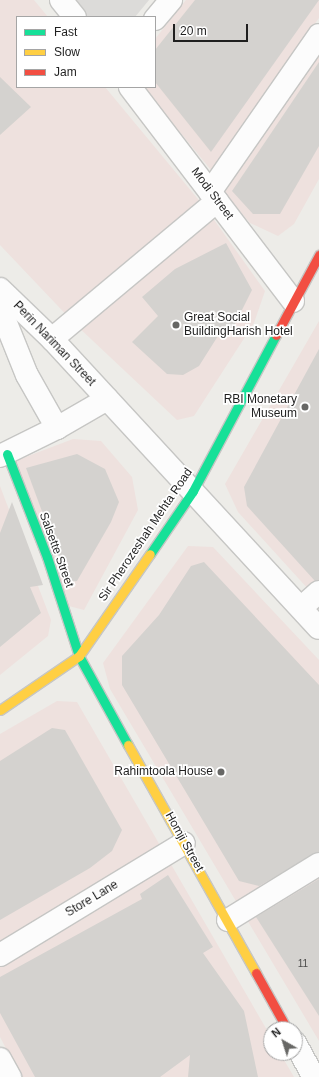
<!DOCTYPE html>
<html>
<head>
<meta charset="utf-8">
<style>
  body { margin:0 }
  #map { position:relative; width:319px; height:1077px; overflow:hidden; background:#edece8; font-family:Helvetica,sans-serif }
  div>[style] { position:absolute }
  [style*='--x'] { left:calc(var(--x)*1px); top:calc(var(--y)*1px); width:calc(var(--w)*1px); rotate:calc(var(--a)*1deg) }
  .residential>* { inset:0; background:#dcdbd9 }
  .commercial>* { inset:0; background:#eee1de }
  .building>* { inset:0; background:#d4d2cf }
  .roads { filter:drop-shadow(1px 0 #c6c6c4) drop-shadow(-1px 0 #c6c6c4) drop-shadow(0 1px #c6c6c4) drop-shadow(0 -1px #c6c6c4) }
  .street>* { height:22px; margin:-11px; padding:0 11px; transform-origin:11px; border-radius:11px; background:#fcfcfc }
  .fast>* { height:9px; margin:-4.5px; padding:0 4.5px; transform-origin:4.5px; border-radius:4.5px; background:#16e098 }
  .slow>* { height:9px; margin:-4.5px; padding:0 4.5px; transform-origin:4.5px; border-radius:4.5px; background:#ffcf43 }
  .jam>* { height:9px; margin:-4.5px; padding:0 4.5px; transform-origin:4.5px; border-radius:4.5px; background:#f24e42 }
  .dots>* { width:11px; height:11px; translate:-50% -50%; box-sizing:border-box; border:2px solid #fff; border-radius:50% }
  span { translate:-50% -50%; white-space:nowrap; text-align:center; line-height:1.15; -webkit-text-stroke:3.5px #fff; paint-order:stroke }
  .number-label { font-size:10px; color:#4c4c4b }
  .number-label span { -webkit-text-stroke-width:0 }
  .street-label { font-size:12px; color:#1f1f1f }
  .poi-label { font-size:12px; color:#1f1f1f }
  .left { translate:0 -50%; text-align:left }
  .right { translate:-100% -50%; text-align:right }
  .legend { position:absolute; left:16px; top:16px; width:140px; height:72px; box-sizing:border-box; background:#fff; border:1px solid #a5a5a5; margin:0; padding:5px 7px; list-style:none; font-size:12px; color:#1f1f1f }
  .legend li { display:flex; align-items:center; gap:8px; height:20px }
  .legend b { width:20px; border:1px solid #a5a5a5 }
  .north { position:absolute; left:263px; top:1021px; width:40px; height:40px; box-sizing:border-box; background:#fff; border:1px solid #a5a5a5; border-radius:50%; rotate:321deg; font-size:11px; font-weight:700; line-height:16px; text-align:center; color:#1f1f1f }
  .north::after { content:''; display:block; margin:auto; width:14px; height:18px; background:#676765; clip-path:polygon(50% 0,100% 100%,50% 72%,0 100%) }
  .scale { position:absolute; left:173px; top:24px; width:75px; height:18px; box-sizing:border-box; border:2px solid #1f1f1f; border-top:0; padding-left:5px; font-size:12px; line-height:14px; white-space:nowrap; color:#1f1f1f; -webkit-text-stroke:3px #fff; paint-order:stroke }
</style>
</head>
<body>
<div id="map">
  <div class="residential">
    <i style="clip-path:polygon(71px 0,149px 0,135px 17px,85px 17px)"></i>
  </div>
  <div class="commercial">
    <i style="clip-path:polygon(0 0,34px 0,48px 17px,17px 17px,17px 87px,105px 87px,207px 210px,265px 291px,254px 323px,194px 416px,177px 420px,75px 324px,0 245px)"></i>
    <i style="clip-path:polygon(186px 0,319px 0,319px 18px,211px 170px,143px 87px,155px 87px,155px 39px)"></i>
    <i style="clip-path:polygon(319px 53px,319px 179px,294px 224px,278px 236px,250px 223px,222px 191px)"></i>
    <i style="clip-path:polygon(319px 321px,319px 601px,238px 512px,225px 484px)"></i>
    <i style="clip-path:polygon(73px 439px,101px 441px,132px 477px,138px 510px,84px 610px,65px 605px,15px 461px)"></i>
    <i style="clip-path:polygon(0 486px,51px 620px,48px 636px,0 675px)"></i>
    <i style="clip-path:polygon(188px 546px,213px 547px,319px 660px,319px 1041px,110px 689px,103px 663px)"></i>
    <i style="clip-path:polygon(57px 701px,77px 702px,271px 1037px,271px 1053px,280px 1053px,294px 1077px,21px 1077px,0 1037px,0 734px)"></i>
  </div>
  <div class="building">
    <i style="clip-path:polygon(195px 0,319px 0,211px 152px,155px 82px,155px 50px)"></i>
    <i style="clip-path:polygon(319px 62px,319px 146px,280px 214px,253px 214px,232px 191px)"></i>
    <i style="clip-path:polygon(0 77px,31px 107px,0 135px)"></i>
    <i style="clip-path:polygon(226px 243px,252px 290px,231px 332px,223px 328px,199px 366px,183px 375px,167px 374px,132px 342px,158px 316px,142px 297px,175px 269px)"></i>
    <i style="clip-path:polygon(319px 349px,319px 580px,315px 581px,247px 506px,244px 487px)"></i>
    <i style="clip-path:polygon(77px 454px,105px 469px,119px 502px,111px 522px,77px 581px,68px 582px,26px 468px)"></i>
    <i style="clip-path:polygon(12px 502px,43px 585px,30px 587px,41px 613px,0 647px,0 533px)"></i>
    <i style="clip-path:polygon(204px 562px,319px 685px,319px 852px,259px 886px,239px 881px,122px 685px,122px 656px,159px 615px,191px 566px)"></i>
    <i style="clip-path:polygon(52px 728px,65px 730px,122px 830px,112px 851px,90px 868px,0 920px,0 761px)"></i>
    <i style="clip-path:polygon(168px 875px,213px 947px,203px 953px,244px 1011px,258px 1077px,188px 1077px,190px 1055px,160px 1077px,35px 1077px,0 1013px,0 977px,142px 899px,140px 894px)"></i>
    <i style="clip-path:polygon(319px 879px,319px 1016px,256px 917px)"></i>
  </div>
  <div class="roads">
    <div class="street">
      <i style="--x:61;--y:0;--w:22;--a:51"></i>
      <i style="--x:155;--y:19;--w:25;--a:-50"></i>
      <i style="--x:130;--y:87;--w:269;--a:52.7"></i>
      <i style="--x:210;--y:192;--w:191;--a:-55.2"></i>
      <i style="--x:0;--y:289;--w:72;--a:43.9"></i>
      <i style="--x:52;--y:339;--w:393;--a:47.3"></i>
      <i style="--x:0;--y:308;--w:72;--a:68.1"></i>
      <i style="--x:27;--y:375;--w:61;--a:60.5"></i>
      <i style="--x:52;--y:339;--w:215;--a:-39.9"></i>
      <i style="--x:0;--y:456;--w:64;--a:-26.2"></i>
      <i style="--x:57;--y:428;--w:58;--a:-30.1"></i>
      <i style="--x:301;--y:608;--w:24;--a:-42"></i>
      <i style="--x:228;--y:920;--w:107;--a:-31.6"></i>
      <i style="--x:0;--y:955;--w:215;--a:-31.3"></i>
      <i style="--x:295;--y:1043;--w:39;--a:61"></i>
      <i style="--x:0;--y:1059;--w:21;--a:61"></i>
    </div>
    <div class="fast">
      <i style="--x:7;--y:454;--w:110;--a:68.8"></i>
      <i style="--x:47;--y:557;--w:104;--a:72.1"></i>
      <i style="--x:79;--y:656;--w:102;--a:61.2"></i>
      <i style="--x:150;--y:554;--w:76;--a:-55.7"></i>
      <i style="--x:193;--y:491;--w:177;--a:-62"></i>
    </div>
    <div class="slow">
      <i style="--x:0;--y:710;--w:96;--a:-34.4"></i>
      <i style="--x:79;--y:656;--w:124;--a:-55.2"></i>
      <i style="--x:128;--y:745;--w:261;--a:60.7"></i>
    </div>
    <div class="jam">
      <i style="--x:276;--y:335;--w:91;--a:-61.7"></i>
      <i style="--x:256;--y:973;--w:64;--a:61"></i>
    </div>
  </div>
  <div class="dots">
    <i style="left:176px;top:325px;background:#676765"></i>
    <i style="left:305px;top:407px;background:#676765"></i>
    <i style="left:221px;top:772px;background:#676765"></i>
  </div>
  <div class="number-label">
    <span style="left:303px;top:964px">11</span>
  </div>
  <div class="street-label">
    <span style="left:212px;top:194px;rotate:53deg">Modi Street</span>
    <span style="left:54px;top:344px;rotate:46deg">Perin Nariman Street</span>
    <span style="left:146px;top:535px;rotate:-56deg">Sir Pherozeshah Mehta Road</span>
    <span style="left:56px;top:550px;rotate:70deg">Salsette Street</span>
    <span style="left:184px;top:842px;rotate:61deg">Homji Street</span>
    <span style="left:92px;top:899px;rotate:-31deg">Store Lane</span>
  </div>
  <div class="poi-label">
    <span class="left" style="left:184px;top:325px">Great Social<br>BuildingHarish Hotel</span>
    <span class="right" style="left:297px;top:407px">RBI Monetary<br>Museum</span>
    <span class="right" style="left:213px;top:772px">Rahimtoola House</span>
  </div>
  <ul class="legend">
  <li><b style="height:5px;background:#16e098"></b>Fast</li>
  <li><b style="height:5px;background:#ffcf43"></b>Slow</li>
  <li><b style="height:5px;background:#f24e42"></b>Jam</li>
  </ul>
  <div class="north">N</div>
  <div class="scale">20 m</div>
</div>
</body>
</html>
